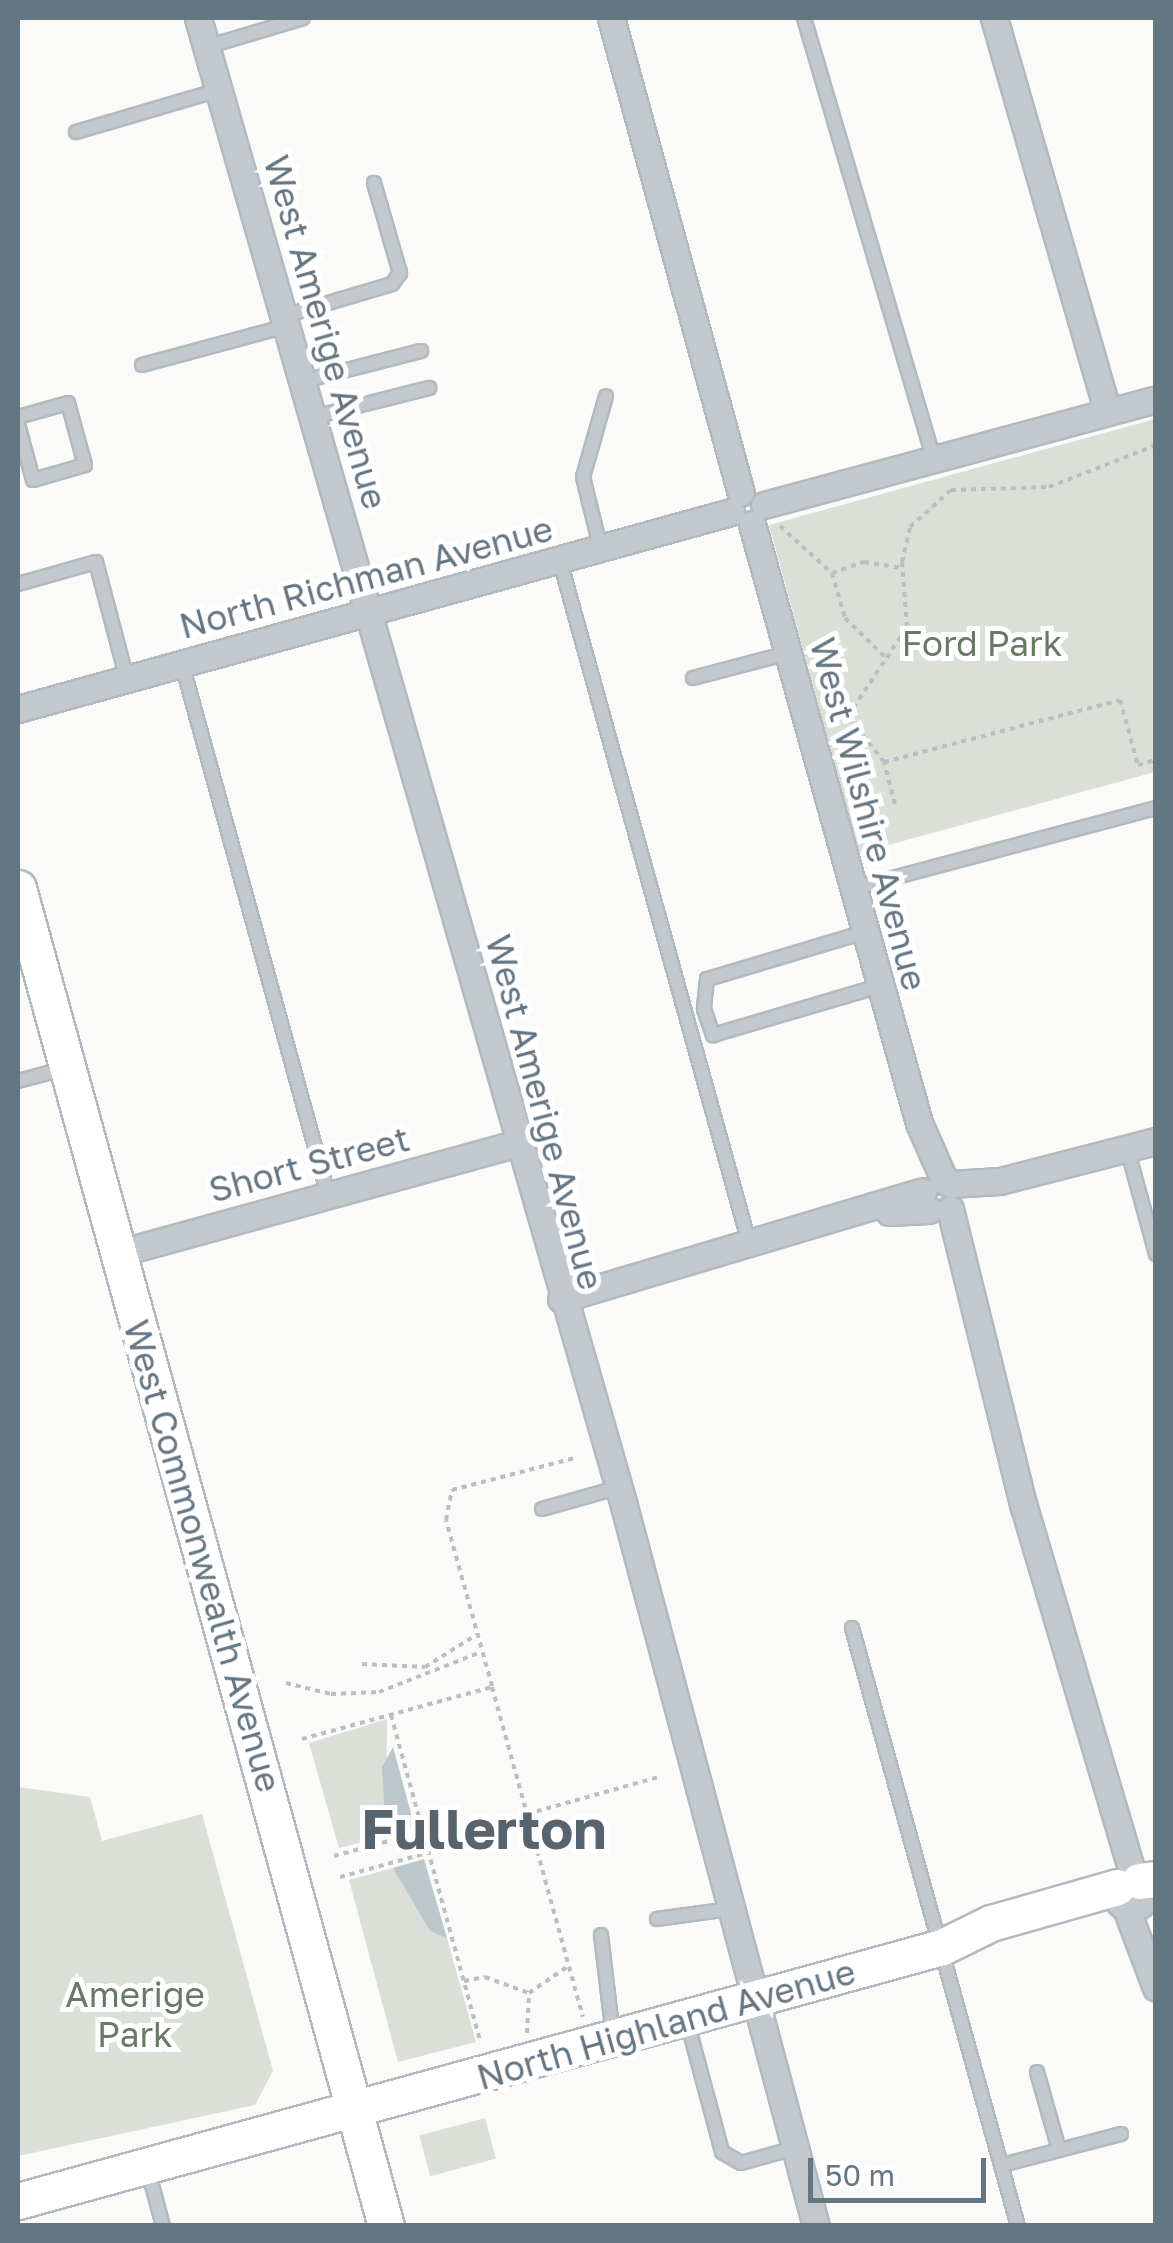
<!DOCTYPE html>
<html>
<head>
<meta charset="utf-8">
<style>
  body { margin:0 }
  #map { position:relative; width:1173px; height:2243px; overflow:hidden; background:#fafaf8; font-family:"Golos Text",sans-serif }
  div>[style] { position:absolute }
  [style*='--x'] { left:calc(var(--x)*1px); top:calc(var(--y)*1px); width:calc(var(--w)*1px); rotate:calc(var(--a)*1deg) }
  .green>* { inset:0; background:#dadfd7; transform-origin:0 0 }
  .water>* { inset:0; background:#bbc7cb }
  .path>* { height:4px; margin-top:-2px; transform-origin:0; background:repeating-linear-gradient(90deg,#bbbfc2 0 5px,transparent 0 10px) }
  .roads { filter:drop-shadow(2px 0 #b3babf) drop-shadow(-2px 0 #b3babf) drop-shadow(0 2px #b3babf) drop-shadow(0 -2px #b3babf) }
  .lane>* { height:12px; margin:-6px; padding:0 6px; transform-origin:6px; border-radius:6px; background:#c3c8cc }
  .street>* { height:25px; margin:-12.5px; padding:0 12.5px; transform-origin:12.5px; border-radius:12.5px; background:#c3c8cc }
  .street>.ring { margin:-12.5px; padding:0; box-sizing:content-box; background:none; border:25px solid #c3c8cc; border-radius:50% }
  .secondary>* { height:35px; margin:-17.5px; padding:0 17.5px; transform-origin:17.5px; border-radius:17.5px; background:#fff }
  span { translate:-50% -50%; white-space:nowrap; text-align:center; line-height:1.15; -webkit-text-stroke:10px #fff; paint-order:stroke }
  .street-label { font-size:35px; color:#657683 }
  .park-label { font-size:35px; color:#687a64 }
  .town-label { font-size:55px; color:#57646e; font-weight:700 }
  .frame { position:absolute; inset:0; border:20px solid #657683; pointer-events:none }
  .scale { position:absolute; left:808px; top:2158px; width:178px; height:45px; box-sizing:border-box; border:5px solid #657683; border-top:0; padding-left:12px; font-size:30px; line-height:35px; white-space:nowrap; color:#657683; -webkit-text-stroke:8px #fff; paint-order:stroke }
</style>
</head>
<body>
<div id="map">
  <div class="green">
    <i style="clip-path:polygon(1155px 419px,1155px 772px,859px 853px,769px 525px)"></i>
    <i style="clip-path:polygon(387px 1719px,386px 1836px,339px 1848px,309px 1743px)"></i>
    <i style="clip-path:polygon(18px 1787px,90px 1797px,102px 1841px,202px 1814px,273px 2071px,255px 2105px,18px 2156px)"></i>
    <i style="clip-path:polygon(393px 1868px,447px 1938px,476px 2042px,398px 2062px,349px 1880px)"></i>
    <i style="left:485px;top:2118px;width:42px;height:68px;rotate:75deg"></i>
  </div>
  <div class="water">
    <i style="clip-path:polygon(393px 1747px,415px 1828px,386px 1836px,382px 1767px)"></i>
    <i style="clip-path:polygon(424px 1859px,447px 1938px,430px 1931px,393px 1868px)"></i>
  </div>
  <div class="path">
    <i style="--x:780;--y:526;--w:70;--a:42.1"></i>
    <i style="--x:832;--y:573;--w:34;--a:-19"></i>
    <i style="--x:864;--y:562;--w:38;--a:9"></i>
    <i style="--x:832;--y:573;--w:47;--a:73.9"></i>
    <i style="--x:845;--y:618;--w:60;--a:44.3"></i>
    <i style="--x:884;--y:762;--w:244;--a:-14.7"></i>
    <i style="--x:1120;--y:700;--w:67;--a:74.5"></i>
    <i style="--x:1138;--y:765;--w:19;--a:-16"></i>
    <i style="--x:895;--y:804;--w:43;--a:-104.7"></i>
    <i style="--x:884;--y:762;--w:58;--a:-128"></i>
    <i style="--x:848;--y:716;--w:107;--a:-56.5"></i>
    <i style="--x:907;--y:627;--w:65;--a:-94.4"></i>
    <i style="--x:902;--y:562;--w:36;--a:-77"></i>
    <i style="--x:910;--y:527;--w:55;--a:-42.1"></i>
    <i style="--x:951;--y:490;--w:98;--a:-1.8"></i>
    <i style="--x:1049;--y:487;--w:115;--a:-21.4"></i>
    <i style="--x:362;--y:1664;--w:63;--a:2.7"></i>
    <i style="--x:425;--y:1667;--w:60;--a:-32.1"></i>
    <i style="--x:286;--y:1683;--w:46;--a:13.7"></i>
    <i style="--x:331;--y:1694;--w:48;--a:-2.4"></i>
    <i style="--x:379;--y:1692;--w:110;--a:-21.4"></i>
    <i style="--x:492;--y:1686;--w:172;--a:-105.5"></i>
    <i style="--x:446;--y:1520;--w:31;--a:-79"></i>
    <i style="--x:452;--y:1490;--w:127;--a:-14.6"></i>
    <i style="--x:391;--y:1715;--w:340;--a:74.7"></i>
    <i style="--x:302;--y:1739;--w:197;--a:-15.3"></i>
    <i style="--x:492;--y:1687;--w:342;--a:74.6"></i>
    <i style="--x:527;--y:1814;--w:140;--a:-15.7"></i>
    <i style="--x:334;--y:1856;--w:91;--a:-15.3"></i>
    <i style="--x:340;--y:1877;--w:90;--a:-15.4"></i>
    <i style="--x:464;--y:1981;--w:21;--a:-11"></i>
    <i style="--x:485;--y:1977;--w:47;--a:20"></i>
    <i style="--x:529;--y:1993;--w:46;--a:-34.4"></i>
    <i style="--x:527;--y:2033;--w:40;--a:-87.1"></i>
  </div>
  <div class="roads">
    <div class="lane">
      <i style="--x:804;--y:18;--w:462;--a:73.6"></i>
      <i style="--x:206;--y:47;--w:101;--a:-16.6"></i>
      <i style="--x:76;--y:132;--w:149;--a:-16.4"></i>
      <i style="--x:284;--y:316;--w:113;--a:-16.5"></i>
      <i style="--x:392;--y:284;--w:14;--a:-54"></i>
      <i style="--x:400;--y:273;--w:94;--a:-106.1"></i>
      <i style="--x:142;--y:365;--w:150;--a:-15.1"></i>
      <i style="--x:304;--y:381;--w:121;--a:-14.4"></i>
      <i style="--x:18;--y:417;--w:52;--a:-15.6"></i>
      <i style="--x:68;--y:403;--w:64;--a:74.7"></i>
      <i style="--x:85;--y:465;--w:54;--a:163.9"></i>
      <i style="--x:33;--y:480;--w:58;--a:-105"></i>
      <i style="--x:314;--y:417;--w:119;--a:-14.2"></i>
      <i style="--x:601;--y:550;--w:75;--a:-103.9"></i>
      <i style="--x:583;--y:477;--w:84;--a:-74.1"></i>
      <i style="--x:560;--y:561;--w:711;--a:74.5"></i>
      <i style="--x:18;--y:584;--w:81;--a:-15.8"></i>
      <i style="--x:96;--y:562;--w:121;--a:75.2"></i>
      <i style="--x:182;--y:664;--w:550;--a:74.6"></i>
      <i style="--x:693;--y:678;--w:98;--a:-14.7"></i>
      <i style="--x:855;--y:888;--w:311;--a:-14.9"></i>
      <i style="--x:865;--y:932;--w:165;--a:163.4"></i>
      <i style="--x:707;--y:979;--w:30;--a:96"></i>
      <i style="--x:704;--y:1009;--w:28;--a:71"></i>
      <i style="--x:713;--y:1035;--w:174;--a:-16.4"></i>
      <i style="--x:18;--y:1081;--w:47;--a:-14.9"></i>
      <i style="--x:1127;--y:1148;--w:110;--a:74.7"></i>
      <i style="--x:542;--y:1509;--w:74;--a:-15.7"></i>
      <i style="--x:852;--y:1628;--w:621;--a:74.49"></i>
      <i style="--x:657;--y:1919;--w:74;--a:-7.8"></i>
      <i style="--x:601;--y:1935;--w:101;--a:83.2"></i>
      <i style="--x:687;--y:2021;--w:136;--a:75"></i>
      <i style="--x:722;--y:2152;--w:22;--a:30"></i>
      <i style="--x:741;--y:2163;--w:56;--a:-15.5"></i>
      <i style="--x:1037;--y:2072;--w:81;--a:74.2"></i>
      <i style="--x:1002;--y:2165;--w:123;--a:-14.6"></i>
      <i style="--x:148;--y:2170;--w:58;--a:75"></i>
    </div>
    <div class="street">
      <i style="--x:198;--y:18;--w:1548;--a:74.02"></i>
      <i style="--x:624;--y:1506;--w:745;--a:75.07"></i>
      <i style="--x:611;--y:18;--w:492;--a:74.7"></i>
      <i style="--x:994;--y:18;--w:410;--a:73.9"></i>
      <i style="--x:764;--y:505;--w:406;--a:-15.1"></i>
      <i style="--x:752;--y:524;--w:622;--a:74.42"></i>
      <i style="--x:919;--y:1123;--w:64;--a:66.2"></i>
      <i style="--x:18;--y:709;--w:740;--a:-15.45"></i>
      <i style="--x:950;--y:1184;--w:50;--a:-3.4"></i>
      <i style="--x:1000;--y:1181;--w:161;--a:-14.4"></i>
      <i style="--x:950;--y:1209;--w:307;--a:76.1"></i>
      <i style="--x:1024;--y:1507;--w:388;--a:73.5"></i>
      <i style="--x:889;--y:1212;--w:40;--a:-2.9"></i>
      <i style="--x:119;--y:1253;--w:414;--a:-15.4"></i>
      <i style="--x:561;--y:1299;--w:378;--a:-16.6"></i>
      <i class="ring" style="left:1116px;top:1878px;width:5px;height:5px"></i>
      <i style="--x:1126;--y:1908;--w:85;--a:69.4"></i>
    </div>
    <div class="secondary">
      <i style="--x:18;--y:888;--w:1388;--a:74.62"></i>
      <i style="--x:1139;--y:1881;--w:17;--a:-7"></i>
      <i style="--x:18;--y:2201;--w:958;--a:-15.37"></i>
      <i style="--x:942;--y:1947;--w:55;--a:-26.1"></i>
      <i style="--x:991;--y:1923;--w:131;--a:-15.9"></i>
    </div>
  </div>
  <div class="street-label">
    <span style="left:326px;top:332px;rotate:74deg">West Amerige Avenue</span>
    <span style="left:366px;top:577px;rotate:-15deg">North Richman Avenue</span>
    <span style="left:869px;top:814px;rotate:75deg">West Wilshire Avenue</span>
    <span style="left:545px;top:1112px;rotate:75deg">West Amerige Avenue</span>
    <span style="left:309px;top:1164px;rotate:-15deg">Short Street</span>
    <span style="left:203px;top:1556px;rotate:74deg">West Commonwealth Avenue</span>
    <span style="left:666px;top:2024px;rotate:-16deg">North Highland Avenue</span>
  </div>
  <div class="park-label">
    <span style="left:982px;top:643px">Ford Park</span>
    <span style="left:135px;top:2014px">Amerige<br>Park</span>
  </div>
  <div class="town-label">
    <span style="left:484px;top:1829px">Fullerton</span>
  </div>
  <div class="frame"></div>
  <div class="scale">50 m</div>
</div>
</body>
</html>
